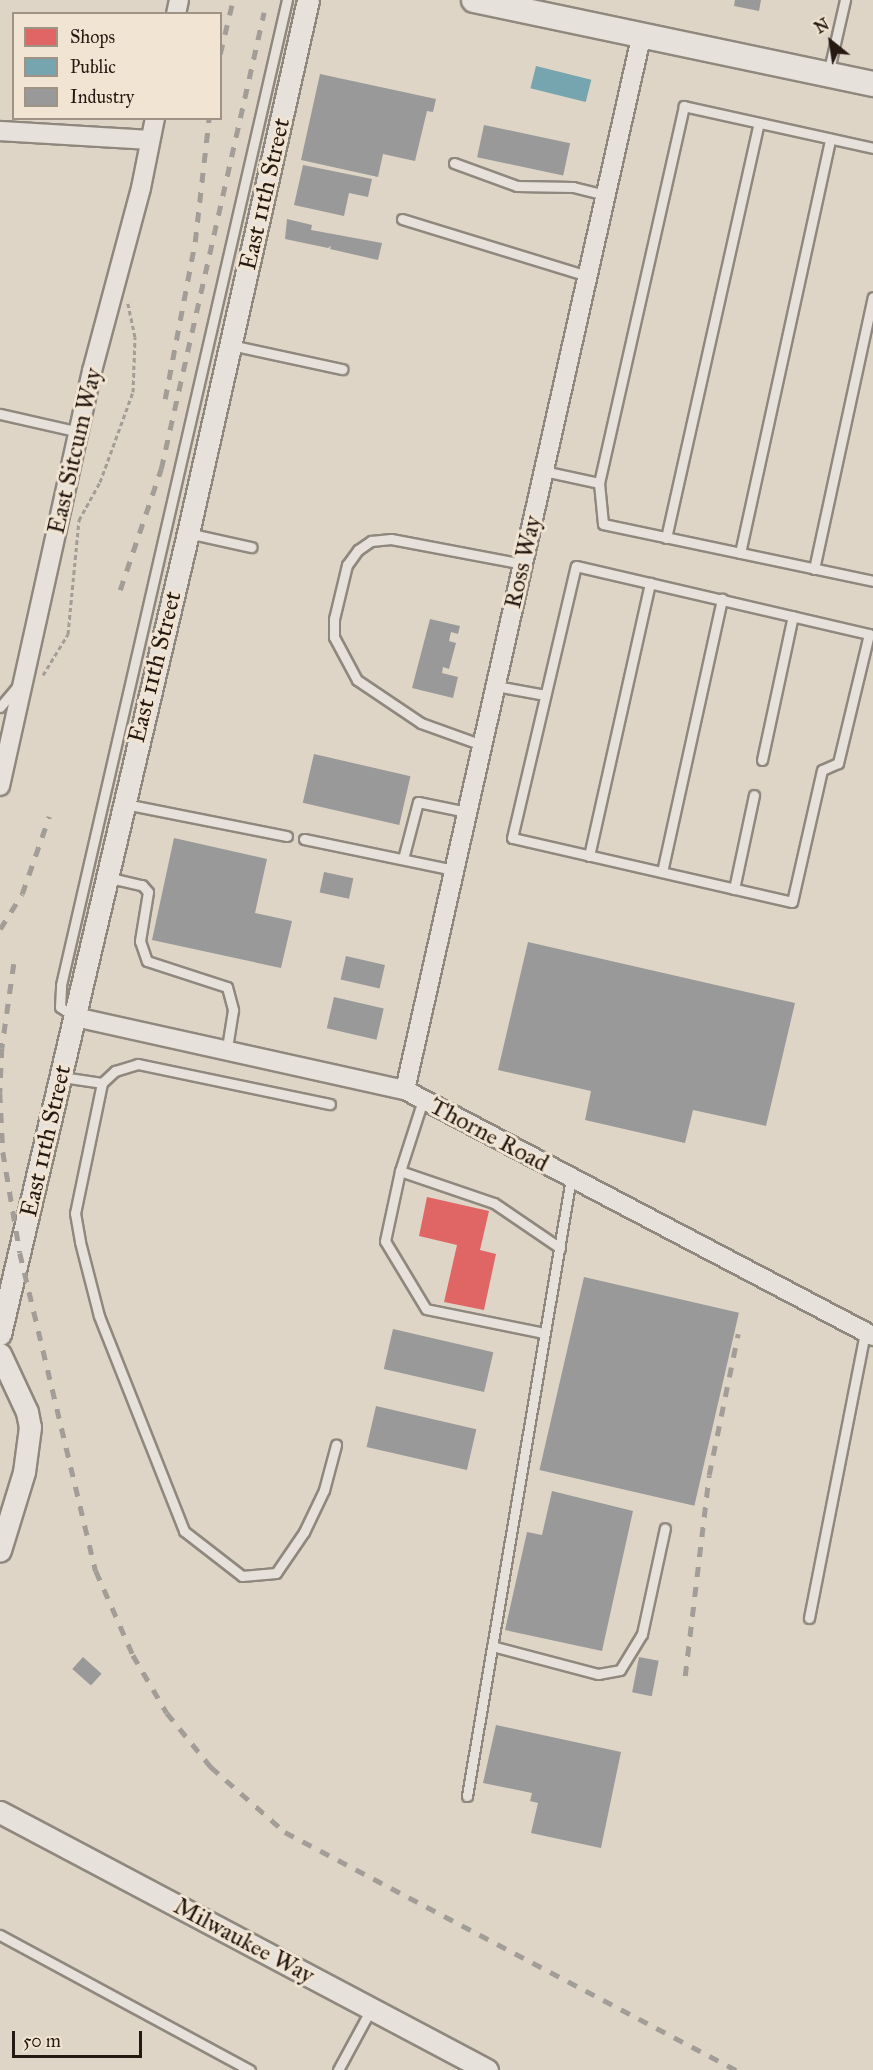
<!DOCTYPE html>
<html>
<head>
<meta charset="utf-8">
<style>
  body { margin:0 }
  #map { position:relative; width:873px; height:2070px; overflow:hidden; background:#ded5c6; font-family:"IM FELL Great Primer",serif }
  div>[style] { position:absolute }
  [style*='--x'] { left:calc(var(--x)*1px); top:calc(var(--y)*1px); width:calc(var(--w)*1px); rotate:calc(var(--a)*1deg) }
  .shops>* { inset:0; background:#e06666 }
  .public>* { inset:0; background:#76a5af; transform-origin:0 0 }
  .industry>* { inset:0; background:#999; transform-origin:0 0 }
  .path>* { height:3px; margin-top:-1.5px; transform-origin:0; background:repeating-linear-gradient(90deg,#a29d96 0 4.5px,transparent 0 7.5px) }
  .roads { filter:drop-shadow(2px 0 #8f887e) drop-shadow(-2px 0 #8f887e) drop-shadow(0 2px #8f887e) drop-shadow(0 -2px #8f887e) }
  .service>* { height:9px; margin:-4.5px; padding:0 4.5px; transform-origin:4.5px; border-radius:4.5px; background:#e6e1da }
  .minor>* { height:18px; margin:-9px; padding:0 9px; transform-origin:9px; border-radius:9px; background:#e6e1da }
  .tertiary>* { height:21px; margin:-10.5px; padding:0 10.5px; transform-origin:10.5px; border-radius:10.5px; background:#e6e1da }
  .secondary>* { height:24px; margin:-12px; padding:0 12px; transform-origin:12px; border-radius:12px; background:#e6e1da }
  .rail>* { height:4.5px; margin-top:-2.25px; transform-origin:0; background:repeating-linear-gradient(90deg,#a29d96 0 10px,transparent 0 20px) }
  span { translate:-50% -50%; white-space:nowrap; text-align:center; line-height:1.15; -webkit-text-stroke:6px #f1e4d3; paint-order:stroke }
  .street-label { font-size:24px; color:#251912 }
  .legend { position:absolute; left:12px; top:12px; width:210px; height:108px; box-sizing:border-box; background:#f1e4d3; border:2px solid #9f9386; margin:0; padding:8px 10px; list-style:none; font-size:18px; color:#251912 }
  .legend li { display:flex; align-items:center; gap:12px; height:30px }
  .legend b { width:30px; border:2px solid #9f9386 }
  .north { position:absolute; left:801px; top:12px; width:60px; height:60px; -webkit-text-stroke:4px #f1e4d3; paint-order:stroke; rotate:330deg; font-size:16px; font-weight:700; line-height:24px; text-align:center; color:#251912 }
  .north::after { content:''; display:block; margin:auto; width:21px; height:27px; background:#251912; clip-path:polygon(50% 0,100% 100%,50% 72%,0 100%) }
  .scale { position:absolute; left:12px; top:2031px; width:130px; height:27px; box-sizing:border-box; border:3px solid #251912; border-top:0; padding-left:8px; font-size:18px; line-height:21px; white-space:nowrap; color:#251912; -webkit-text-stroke:4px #f1e4d3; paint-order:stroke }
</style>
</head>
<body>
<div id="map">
  <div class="shops">
    <i style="clip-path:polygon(427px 1197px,489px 1211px,480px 1250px,496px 1254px,484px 1310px,444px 1302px,457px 1245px,419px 1236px)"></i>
  </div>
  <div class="public">
    <i style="left:536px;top:66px;width:57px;height:23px;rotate:14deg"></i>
  </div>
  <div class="industry">
    <i style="clip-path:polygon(735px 0,761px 0,759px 11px,734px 6px)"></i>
    <i style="clip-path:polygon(320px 74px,436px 99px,433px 112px,427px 111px,415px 161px,383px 154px,378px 177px,301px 160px)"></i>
    <i style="left:484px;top:125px;width:88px;height:33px;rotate:12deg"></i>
    <i style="clip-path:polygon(303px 165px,372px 179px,368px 197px,349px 193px,344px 216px,294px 205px)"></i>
    <i style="clip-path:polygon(287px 219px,312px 225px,311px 230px,382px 243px,378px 260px,330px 249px,331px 246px,328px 248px,285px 239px)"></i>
    <i style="clip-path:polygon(430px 619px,460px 626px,458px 634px,451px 632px,449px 641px,456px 643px,449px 669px,443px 667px,442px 673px,458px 677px,453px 698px,412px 688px)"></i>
    <i style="left:314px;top:754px;width:99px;height:50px;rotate:13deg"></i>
    <i style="clip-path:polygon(174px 838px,267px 859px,255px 913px,292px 921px,281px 968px,152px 940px)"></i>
    <i style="left:324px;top:872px;width:30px;height:21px;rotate:12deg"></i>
    <i style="clip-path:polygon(528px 942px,795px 1003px,766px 1126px,693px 1110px,685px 1143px,585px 1120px,591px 1091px,498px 1070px)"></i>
    <i style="left:346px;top:956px;width:40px;height:24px;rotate:13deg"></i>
    <i style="left:334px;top:997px;width:51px;height:32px;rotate:13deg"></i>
    <i style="left:584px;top:1277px;width:159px;height:198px;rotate:13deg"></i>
    <i style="left:393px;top:1329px;width:103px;height:41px;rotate:13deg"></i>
    <i style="left:376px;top:1406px;width:103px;height:42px;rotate:13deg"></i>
    <i style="clip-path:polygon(552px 1491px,633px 1511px,602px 1651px,505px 1630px,527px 1532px,542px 1535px)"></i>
    <i style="left:83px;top:1657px;width:25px;height:16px;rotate:42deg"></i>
    <i style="left:639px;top:1657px;width:20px;height:36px;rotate:11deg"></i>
    <i style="clip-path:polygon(496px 1725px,621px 1752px,601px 1848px,531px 1833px,538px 1803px,530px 1801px,532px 1793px,483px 1783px)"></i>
  </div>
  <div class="path">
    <i style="--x:43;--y:675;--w:48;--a:-58.6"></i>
    <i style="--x:68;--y:634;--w:115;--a:-84.5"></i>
    <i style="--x:79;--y:520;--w:43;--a:-61.1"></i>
    <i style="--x:100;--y:482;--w:96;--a:-69.9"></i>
    <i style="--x:133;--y:392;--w:55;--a:-87.9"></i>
    <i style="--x:135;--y:337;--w:35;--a:-102"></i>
  </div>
  <div class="roads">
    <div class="service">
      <i style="--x:828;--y:74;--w:76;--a:-77.1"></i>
      <i style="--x:873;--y:148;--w:194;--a:-167.5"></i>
      <i style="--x:684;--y:106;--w:386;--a:102.7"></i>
      <i style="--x:599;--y:483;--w:41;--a:84.4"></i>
      <i style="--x:603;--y:524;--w:276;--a:11.9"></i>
      <i style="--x:454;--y:163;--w:67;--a:20.1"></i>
      <i style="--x:517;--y:186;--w:56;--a:1"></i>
      <i style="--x:573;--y:187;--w:34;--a:14"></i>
      <i style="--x:402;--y:219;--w:194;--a:17.1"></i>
      <i style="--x:231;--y:345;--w:114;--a:12.2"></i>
      <i style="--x:0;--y:414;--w:81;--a:12.8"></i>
      <i style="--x:544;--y:471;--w:56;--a:12.3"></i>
      <i style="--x:188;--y:533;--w:65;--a:12.5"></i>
      <i style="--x:666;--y:538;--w:425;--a:-77.4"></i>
      <i style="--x:740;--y:553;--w:424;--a:-77.7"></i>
      <i style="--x:576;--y:566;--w:301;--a:13.1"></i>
      <i style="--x:869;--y:634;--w:133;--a:103.5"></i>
      <i style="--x:838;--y:763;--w:17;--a:156"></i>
      <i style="--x:822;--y:770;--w:135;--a:102.8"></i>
      <i style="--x:792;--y:902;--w:287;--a:-167.1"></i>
      <i style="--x:512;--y:838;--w:279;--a:-76.8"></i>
      <i style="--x:814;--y:569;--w:278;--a:-77.8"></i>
      <i style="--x:496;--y:686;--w:50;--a:10.4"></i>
      <i style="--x:0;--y:707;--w:30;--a:-50"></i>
      <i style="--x:482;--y:745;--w:65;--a:-160.2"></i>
      <i style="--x:421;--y:723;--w:77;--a:-146.1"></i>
      <i style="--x:357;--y:680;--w:49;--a:-118.1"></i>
      <i style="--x:334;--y:637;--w:18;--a:-90"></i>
      <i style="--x:334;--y:619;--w:56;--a:-76.5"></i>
      <i style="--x:347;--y:565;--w:19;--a:-54"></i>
      <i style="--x:358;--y:550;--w:16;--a:-35"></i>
      <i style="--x:371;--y:541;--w:20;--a:-6"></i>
      <i style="--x:391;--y:539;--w:134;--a:10.7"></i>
      <i style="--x:762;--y:760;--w:147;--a:-77.9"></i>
      <i style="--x:125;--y:804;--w:165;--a:11.2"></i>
      <i style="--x:304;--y:839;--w:153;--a:11.7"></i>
      <i style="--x:589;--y:856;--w:280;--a:-77.4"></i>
      <i style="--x:403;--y:859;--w:59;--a:-75.3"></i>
      <i style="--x:418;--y:802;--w:50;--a:11.5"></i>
      <i style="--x:662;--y:872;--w:280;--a:-77.6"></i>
      <i style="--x:106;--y:877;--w:37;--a:13"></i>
      <i style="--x:142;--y:885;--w:9;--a:49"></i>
      <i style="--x:148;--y:892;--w:50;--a:99.3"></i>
      <i style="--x:140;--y:941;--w:21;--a:71"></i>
      <i style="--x:147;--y:961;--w:84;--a:18"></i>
      <i style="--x:227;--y:987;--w:24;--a:75"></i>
      <i style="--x:233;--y:1010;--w:39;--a:99"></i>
      <i style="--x:734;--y:889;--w:96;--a:-78"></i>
      <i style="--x:75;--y:1017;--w:18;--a:-146"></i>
      <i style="--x:60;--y:1007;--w:22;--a:-87"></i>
      <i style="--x:61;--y:985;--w:1011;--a:-77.08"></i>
      <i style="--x:62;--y:1077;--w:40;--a:8.5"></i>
      <i style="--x:102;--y:1083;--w:133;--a:101.7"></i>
      <i style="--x:75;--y:1213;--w:29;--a:80"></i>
      <i style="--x:80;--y:1242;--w:76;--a:75.6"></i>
      <i style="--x:99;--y:1316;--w:231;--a:68.4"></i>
      <i style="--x:184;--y:1531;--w:73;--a:37.8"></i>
      <i style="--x:242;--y:1576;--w:34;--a:-5"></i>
      <i style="--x:276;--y:1573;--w:50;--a:-55.7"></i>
      <i style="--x:304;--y:1532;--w:47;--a:-64.5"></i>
      <i style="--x:324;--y:1490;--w:47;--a:-75.1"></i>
      <i style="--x:102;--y:1083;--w:18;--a:-43"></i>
      <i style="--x:115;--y:1071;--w:24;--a:-17"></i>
      <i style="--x:138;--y:1064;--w:196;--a:11.8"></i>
      <i style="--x:400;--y:1171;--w:75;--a:-72.1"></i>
      <i style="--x:544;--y:1333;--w:120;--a:-168.5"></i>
      <i style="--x:426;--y:1309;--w:79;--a:-121.1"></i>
      <i style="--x:385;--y:1241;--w:72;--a:-77.9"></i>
      <i style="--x:400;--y:1171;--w:99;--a:18.8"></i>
      <i style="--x:494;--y:1203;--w:80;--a:34.3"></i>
      <i style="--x:809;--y:1618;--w:291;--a:-78.9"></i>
      <i style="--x:492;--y:1646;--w:110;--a:14.8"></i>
      <i style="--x:598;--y:1674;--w:22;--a:-10"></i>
      <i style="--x:620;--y:1670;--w:42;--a:-58.6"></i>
      <i style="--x:642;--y:1634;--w:108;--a:-77.8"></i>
      <i style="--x:467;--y:1796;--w:627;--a:-80.45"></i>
      <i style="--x:0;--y:1935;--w:284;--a:28.4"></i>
      <i style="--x:338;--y:2070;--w:69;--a:-61.6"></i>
    </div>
    <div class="minor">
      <i style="--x:176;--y:14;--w:14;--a:-78"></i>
      <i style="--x:0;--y:131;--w:150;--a:3.4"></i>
      <i style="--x:0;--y:786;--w:425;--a:-77.5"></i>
      <i style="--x:92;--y:371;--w:189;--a:-75"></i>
      <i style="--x:141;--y:188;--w:71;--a:-78.7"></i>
      <i style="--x:75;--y:1017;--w:338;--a:12.5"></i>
      <i style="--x:405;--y:1090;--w:529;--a:27.73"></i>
      <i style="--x:405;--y:1090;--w:1083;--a:-77.36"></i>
    </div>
    <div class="tertiary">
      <i style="--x:0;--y:1334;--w:823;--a:-76.79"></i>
      <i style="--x:188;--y:533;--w:546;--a:-77.31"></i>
      <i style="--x:0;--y:1354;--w:64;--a:65"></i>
      <i style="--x:27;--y:1412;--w:15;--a:79"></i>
      <i style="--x:30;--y:1427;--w:45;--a:97.6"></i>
      <i style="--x:24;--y:1472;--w:82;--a:107.1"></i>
      <i style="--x:0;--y:1812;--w:551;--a:27.91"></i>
    </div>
    <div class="secondary">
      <i style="--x:474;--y:0;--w:408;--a:11.9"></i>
    </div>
  </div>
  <div class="rail">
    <i style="--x:220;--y:54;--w:56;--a:-76.5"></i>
    <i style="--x:165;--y:399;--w:160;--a:-79.2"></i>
    <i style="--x:195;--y:242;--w:125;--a:-83.6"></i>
    <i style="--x:120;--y:590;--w:128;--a:-71.3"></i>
    <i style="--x:161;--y:469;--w:468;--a:-77.3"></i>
    <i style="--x:0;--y:929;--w:41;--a:-57.8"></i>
    <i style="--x:22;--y:894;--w:82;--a:-70.7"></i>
    <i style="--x:14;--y:964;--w:85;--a:98.1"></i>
    <i style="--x:2;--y:1048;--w:45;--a:92.5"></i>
    <i style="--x:0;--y:1093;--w:59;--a:87.1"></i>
    <i style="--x:3;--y:1152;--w:102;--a:80.4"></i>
    <i style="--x:20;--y:1253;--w:327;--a:76.6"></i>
    <i style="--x:96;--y:1571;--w:92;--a:66.2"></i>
    <i style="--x:133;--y:1655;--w:67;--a:59.6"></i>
    <i style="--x:167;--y:1713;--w:70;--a:50.8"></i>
    <i style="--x:211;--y:1767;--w:98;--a:41.3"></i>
    <i style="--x:285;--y:1832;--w:510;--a:27.82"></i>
    <i style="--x:685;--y:1676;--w:202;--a:-83.2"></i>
    <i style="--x:709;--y:1475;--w:144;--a:-78.4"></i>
  </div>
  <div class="street-label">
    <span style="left:265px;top:194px;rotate:-77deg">East 11th Street</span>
    <span style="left:75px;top:451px;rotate:-77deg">East Sitcum Way</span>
    <span style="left:523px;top:562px;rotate:-77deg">Ross Way</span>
    <span style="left:155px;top:667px;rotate:-76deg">East 11th Street</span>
    <span style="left:489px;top:1135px;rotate:28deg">Thorne Road</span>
    <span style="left:46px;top:1141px;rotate:-77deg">East 11th Street</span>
    <span style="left:244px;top:1941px;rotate:28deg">Milwaukee Way</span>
  </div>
  <ul class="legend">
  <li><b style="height:16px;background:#e06666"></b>Shops</li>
  <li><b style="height:16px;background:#76a5af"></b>Public</li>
  <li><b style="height:16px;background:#999"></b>Industry</li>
  </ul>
  <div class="north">N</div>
  <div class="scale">50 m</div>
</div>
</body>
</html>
